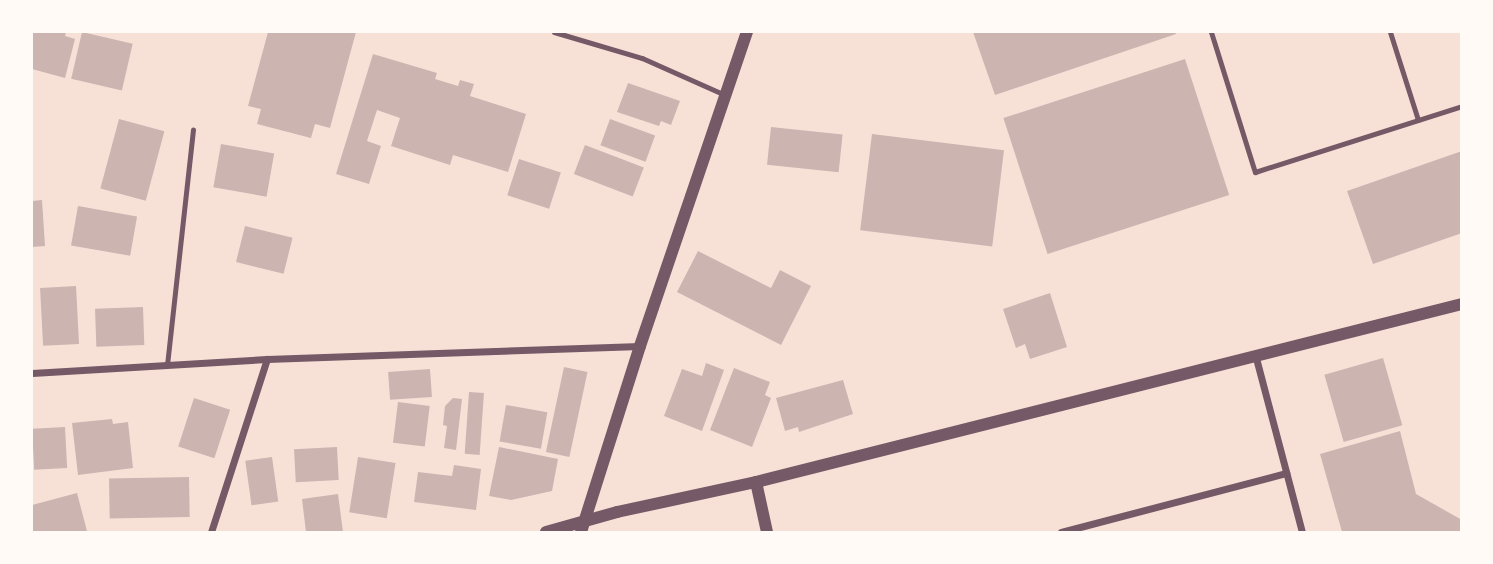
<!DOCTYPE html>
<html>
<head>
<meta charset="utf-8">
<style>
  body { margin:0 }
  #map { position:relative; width:1493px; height:564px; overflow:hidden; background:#f7e1d7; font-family:Roboto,sans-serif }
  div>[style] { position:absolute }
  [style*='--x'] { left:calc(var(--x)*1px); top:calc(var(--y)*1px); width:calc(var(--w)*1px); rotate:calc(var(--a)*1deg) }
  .building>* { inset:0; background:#ccb4b1; transform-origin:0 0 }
  .service>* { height:5px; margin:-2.5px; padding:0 2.5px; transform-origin:2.5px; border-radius:2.5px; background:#755966 }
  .minor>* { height:7px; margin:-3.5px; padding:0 3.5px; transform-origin:3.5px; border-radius:3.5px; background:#755966 }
  .tertiary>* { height:12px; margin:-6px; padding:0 6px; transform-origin:6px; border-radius:6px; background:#755966 }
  span { translate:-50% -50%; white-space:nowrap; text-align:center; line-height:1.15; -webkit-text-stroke:5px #fffaf5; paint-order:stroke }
  .frame { position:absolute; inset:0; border:33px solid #fffaf5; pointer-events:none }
</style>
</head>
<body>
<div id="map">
  <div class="building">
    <i style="clip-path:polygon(32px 32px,66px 32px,65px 36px,75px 39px,65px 78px,32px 69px)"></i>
    <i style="left:82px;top:32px;width:52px;height:48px;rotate:13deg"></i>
    <i style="clip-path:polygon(268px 32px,356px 32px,330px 128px,315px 124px,311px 138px,257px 124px,261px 109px,248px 106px)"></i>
    <i style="clip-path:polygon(973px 32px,1175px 32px,1176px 34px,995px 95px)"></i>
    <i style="clip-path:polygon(373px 54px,437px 73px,435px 79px,458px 86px,460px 80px,474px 84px,470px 96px,526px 114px,508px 172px,453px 155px,450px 165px,391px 146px,400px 118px,377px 110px,367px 141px,381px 146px,369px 184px,336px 174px)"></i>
    <i style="left:1185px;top:59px;width:143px;height:191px;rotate:72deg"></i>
    <i style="clip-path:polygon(628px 83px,680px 101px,671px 125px,661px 121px,659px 126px,617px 112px)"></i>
    <i style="left:119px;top:119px;width:47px;height:72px;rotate:15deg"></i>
    <i style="left:610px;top:119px;width:48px;height:28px;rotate:20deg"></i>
    <i style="left:771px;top:127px;width:72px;height:38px;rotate:6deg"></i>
    <i style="left:872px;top:134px;width:133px;height:97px;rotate:7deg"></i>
    <i style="left:221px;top:144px;width:54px;height:44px;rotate:10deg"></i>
    <i style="left:585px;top:145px;width:63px;height:31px;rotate:21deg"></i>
    <i style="clip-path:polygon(1462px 151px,1462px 233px,1373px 264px,1347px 191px)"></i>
    <i style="left:519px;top:159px;width:44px;height:38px;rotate:18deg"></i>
    <i style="clip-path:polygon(42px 200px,45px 246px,32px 247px,32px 201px)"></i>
    <i style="left:78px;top:206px;width:60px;height:40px;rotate:10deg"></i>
    <i style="left:245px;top:226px;width:49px;height:37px;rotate:14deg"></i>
    <i style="clip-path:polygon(698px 251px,771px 288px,780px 270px,811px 286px,781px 345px,677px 292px)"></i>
    <i style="left:76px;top:286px;width:58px;height:36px;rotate:87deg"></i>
    <i style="clip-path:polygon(1050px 293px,1067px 347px,1030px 359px,1025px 344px,1016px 348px,1003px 309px)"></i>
    <i style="left:143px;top:307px;width:38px;height:48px;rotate:88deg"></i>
    <i style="left:1383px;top:358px;width:70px;height:61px;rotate:74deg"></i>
    <i style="clip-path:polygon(706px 363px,724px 370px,702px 431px,664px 416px,682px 369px,702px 376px)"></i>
    <i style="left:564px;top:367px;width:24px;height:87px;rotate:12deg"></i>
    <i style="clip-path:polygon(734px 368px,770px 382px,765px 395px,771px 398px,752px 447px,710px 430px)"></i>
    <i style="left:430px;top:369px;width:28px;height:42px;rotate:86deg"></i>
    <i style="clip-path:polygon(843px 380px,853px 414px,799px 432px,798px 427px,785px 431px,776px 398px)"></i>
    <i style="left:469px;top:392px;width:15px;height:62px;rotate:4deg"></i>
    <i style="left:194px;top:398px;width:38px;height:51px;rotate:18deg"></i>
    <i style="clip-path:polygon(453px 398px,462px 399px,456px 450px,444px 448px,447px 426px,443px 425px,445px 406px)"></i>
    <i style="left:398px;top:402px;width:32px;height:41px;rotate:7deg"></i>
    <i style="left:506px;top:405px;width:42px;height:37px;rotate:10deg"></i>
    <i style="clip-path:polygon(112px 419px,113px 424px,128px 422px,133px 468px,78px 475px,72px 423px)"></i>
    <i style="left:65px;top:427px;width:41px;height:33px;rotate:87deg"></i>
    <i style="clip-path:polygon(1400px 431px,1416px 494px,1462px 520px,1462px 532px,1342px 532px,1320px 454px)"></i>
    <i style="left:337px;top:447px;width:33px;height:43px;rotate:87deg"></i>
    <i style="clip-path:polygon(499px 447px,558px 459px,552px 491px,511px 500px,489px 496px)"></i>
    <i style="left:272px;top:457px;width:45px;height:27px;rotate:82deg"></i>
    <i style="left:358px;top:457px;width:38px;height:56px;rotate:9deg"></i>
    <i style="clip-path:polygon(454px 465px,481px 469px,476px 510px,414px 502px,418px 472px,452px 476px)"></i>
    <i style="left:189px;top:477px;width:40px;height:80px;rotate:89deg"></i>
    <i style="clip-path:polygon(77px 493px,87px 531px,32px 532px,32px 505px)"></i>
    <i style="clip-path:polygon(338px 494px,343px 532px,306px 532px,302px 499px)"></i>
  </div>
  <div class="service">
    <i style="--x:554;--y:32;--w:92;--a:16.5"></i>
    <i style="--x:642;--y:58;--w:91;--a:24"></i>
    <i style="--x:1211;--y:32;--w:147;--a:72.6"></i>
    <i style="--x:1255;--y:172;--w:217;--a:-17.7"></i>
    <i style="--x:1390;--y:32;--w:92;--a:72.3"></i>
    <i style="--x:167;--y:365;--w:237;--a:-83.7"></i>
  </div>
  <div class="minor">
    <i style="--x:1256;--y:358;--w:180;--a:75.2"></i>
    <i style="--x:32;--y:373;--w:235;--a:-3.4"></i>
    <i style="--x:267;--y:359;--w:373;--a:-2"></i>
    <i style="--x:211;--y:532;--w:182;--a:-72.1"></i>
    <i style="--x:1061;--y:532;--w:233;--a:-14.7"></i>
  </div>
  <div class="tertiary">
    <i style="--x:756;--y:482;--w:51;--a:77.6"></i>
    <i style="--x:546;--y:532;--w:74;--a:-15.7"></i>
    <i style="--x:617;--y:512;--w:142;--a:-12.2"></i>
    <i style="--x:756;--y:482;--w:728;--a:-14.15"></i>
    <i style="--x:581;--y:532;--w:195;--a:-72.4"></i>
    <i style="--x:640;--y:346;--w:332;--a:-71.2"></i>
  </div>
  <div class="frame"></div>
</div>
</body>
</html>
